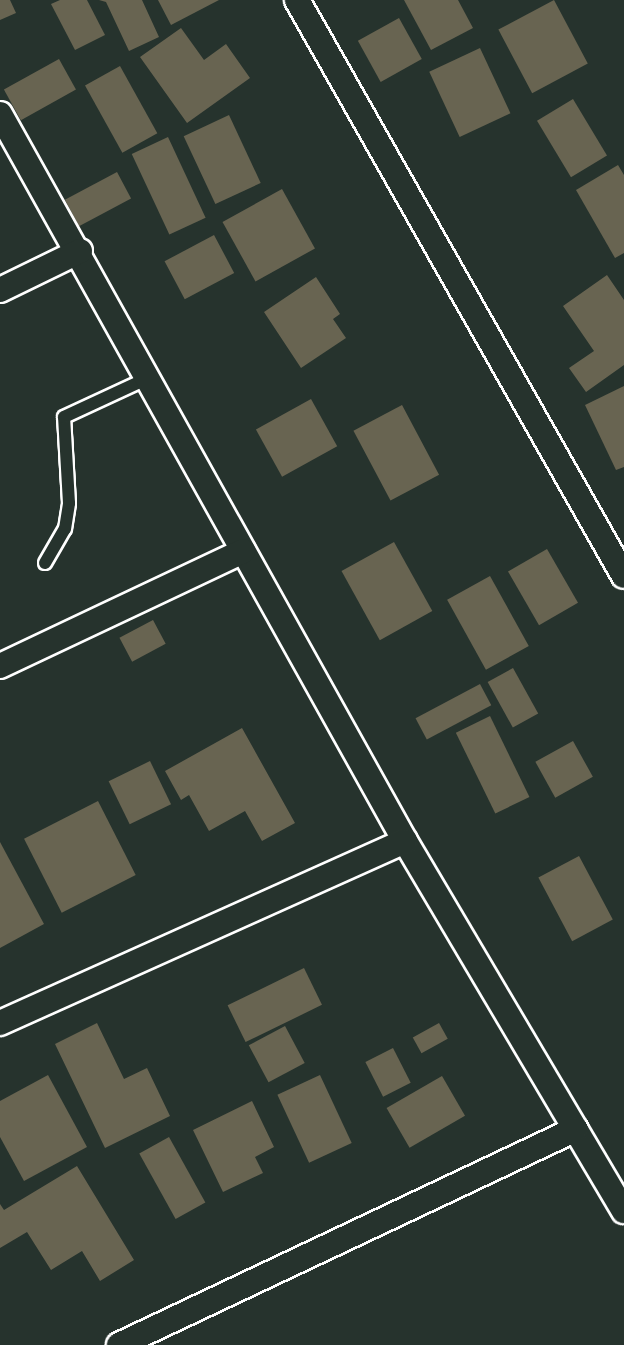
<!DOCTYPE html>
<html>
<head>
<meta charset="utf-8">
<style>
  body { margin:0 }
  #map { position:relative; width:624px; height:1345px; overflow:hidden; background:#26332d; font-family:Mali,sans-serif }
  div>[style] { position:absolute }
  [style*='--x'] { left:calc(var(--x)*1px); top:calc(var(--y)*1px); width:calc(var(--w)*1px); rotate:calc(var(--a)*1deg) }
  .building>* { inset:0; background:#686451; transform-origin:0 0 }
  .roads { filter:drop-shadow(2px 0 #fff) drop-shadow(-2px 0 #fff) drop-shadow(0 2px #fff) drop-shadow(0 -2px #fff) }
  .service>* { height:12px; margin:-6px; padding:0 6px; transform-origin:6px; border-radius:6px; background:#26332d }
  .minor>* { height:24px; margin:-12px; padding:0 12px; transform-origin:12px; border-radius:12px; background:#26332d }
  span { translate:-50% -50%; white-space:nowrap; text-align:center; line-height:1.15; -webkit-text-stroke:6px #26332d; paint-order:stroke }
</style>
</head>
<body>
<div id="map">
  <div class="building">
    <i style="clip-path:polygon(0 0,10px 0,16px 13px,0 20px)"></i>
    <i style="clip-path:polygon(60px 0,87px 0,105px 35px,75px 50px,51px 4px)"></i>
    <i style="clip-path:polygon(99px 0,142px 0,159px 37px,129px 51px,106px 2px)"></i>
    <i style="clip-path:polygon(158px 0,219px 0,171px 25px)"></i>
    <i style="clip-path:polygon(404px 0,458px 0,473px 28px,431px 50px)"></i>
    <i style="left:554px;top:0;width:72px;height:63px;rotate:62deg"></i>
    <i style="left:399px;top:18px;width:47px;height:47px;rotate:61deg"></i>
    <i style="clip-path:polygon(181px 28px,204px 60px,226px 44px,250px 78px,187px 123px,140px 57px)"></i>
    <i style="left:480px;top:48px;width:72px;height:56px;rotate:65deg"></i>
    <i style="left:59px;top:59px;width:35px;height:63px;rotate:61deg"></i>
    <i style="left:120px;top:66px;width:77px;height:40px;rotate:61deg"></i>
    <i style="left:573px;top:99px;width:66px;height:42px;rotate:59deg"></i>
    <i style="left:229px;top:115px;width:75px;height:50px;rotate:65deg"></i>
    <i style="left:168px;top:137px;width:89px;height:40px;rotate:65deg"></i>
    <i style="clip-path:polygon(618px 165px,624px 175px,624px 253px,615px 258px,576px 190px)"></i>
    <i style="left:117px;top:172px;width:30px;height:59px;rotate:62deg"></i>
    <i style="left:282px;top:189px;width:68px;height:68px;rotate:61deg"></i>
    <i style="left:214px;top:235px;width:43px;height:56px;rotate:62deg"></i>
    <i style="clip-path:polygon(607px 275px,624px 300px,624px 365px,586px 392px,569px 368px,594px 351px,563px 306px)"></i>
    <i style="clip-path:polygon(316px 277px,340px 314px,333px 319px,346px 338px,301px 368px,264px 312px)"></i>
    <i style="clip-path:polygon(624px 386px,624px 467px,616px 470px,585px 405px)"></i>
    <i style="left:311px;top:399px;width:54px;height:63px;rotate:61deg"></i>
    <i style="left:402px;top:405px;width:79px;height:55px;rotate:62deg"></i>
    <i style="left:394px;top:542px;width:79px;height:60px;rotate:61deg"></i>
    <i style="left:547px;top:549px;width:62px;height:45px;rotate:60deg"></i>
    <i style="left:490px;top:576px;width:80px;height:49px;rotate:61deg"></i>
    <i style="left:153px;top:620px;width:27px;height:38px;rotate:62deg"></i>
    <i style="left:513px;top:668px;width:52px;height:29px;rotate:61deg"></i>
    <i style="left:480px;top:684px;width:24px;height:73px;rotate:62deg"></i>
    <i style="left:490px;top:716px;width:90px;height:38px;rotate:64deg"></i>
    <i style="clip-path:polygon(242px 728px,295px 823px,262px 841px,245px 811px,209px 831px,189px 795px,181px 800px,165px 771px)"></i>
    <i style="left:573px;top:741px;width:41px;height:43px;rotate:61deg"></i>
    <i style="left:150px;top:761px;width:48px;height:46px;rotate:64deg"></i>
    <i style="left:98px;top:801px;width:83px;height:83px;rotate:63deg"></i>
    <i style="clip-path:polygon(0 842px,44px 924px,0 948px)"></i>
    <i style="left:579px;top:856px;width:72px;height:46px;rotate:62deg"></i>
    <i style="left:304px;top:968px;width:41px;height:85px;rotate:64deg"></i>
    <i style="clip-path:polygon(97px 1023px,124px 1079px,147px 1068px,170px 1116px,105px 1148px,55px 1044px)"></i>
    <i style="left:439px;top:1023px;width:18px;height:30px;rotate:61deg"></i>
    <i style="left:285px;top:1026px;width:42px;height:41px;rotate:62deg"></i>
    <i style="left:393px;top:1048px;width:39px;height:31px;rotate:63deg"></i>
    <i style="clip-path:polygon(48px 1075px,87px 1147px,24px 1181px,0 1137px,0 1101px)"></i>
    <i style="left:320px;top:1075px;width:75px;height:47px;rotate:65deg"></i>
    <i style="left:442px;top:1076px;width:46px;height:64px;rotate:60deg"></i>
    <i style="clip-path:polygon(252px 1101px,274px 1147px,255px 1157px,263px 1173px,223px 1192px,193px 1130px)"></i>
    <i style="left:169px;top:1137px;width:75px;height:34px;rotate:61deg"></i>
    <i style="clip-path:polygon(77px 1166px,134px 1260px,100px 1281px,82px 1251px,51px 1270px,27px 1232px,0 1248px,0 1204px,4px 1210px)"></i>
  </div>
  <div class="roads">
    <div class="service">
      <i style="--x:45;--y:563;--w:39;--a:-60"></i>
      <i style="--x:65;--y:529;--w:26;--a:-81"></i>
      <i style="--x:69;--y:503;--w:86;--a:-93.3"></i>
      <i style="--x:64;--y:417;--w:95;--a:-24.9"></i>
    </div>
    <div class="minor">
      <i style="--x:297;--y:0;--w:662;--a:60.42"></i>
      <i style="--x:0;--y:114;--w:832;--a:60.88"></i>
      <i style="--x:405;--y:841;--w:430;--a:59.4"></i>
      <i style="--x:0;--y:290;--w:89;--a:-26"></i>
      <i style="--x:0;--y:666;--w:269;--a:-25.3"></i>
      <i style="--x:0;--y:1023;--w:444;--a:-24.2"></i>
      <i style="--x:119;--y:1345;--w:505;--a:-25.3"></i>
    </div>
  </div>
</div>
</body>
</html>
